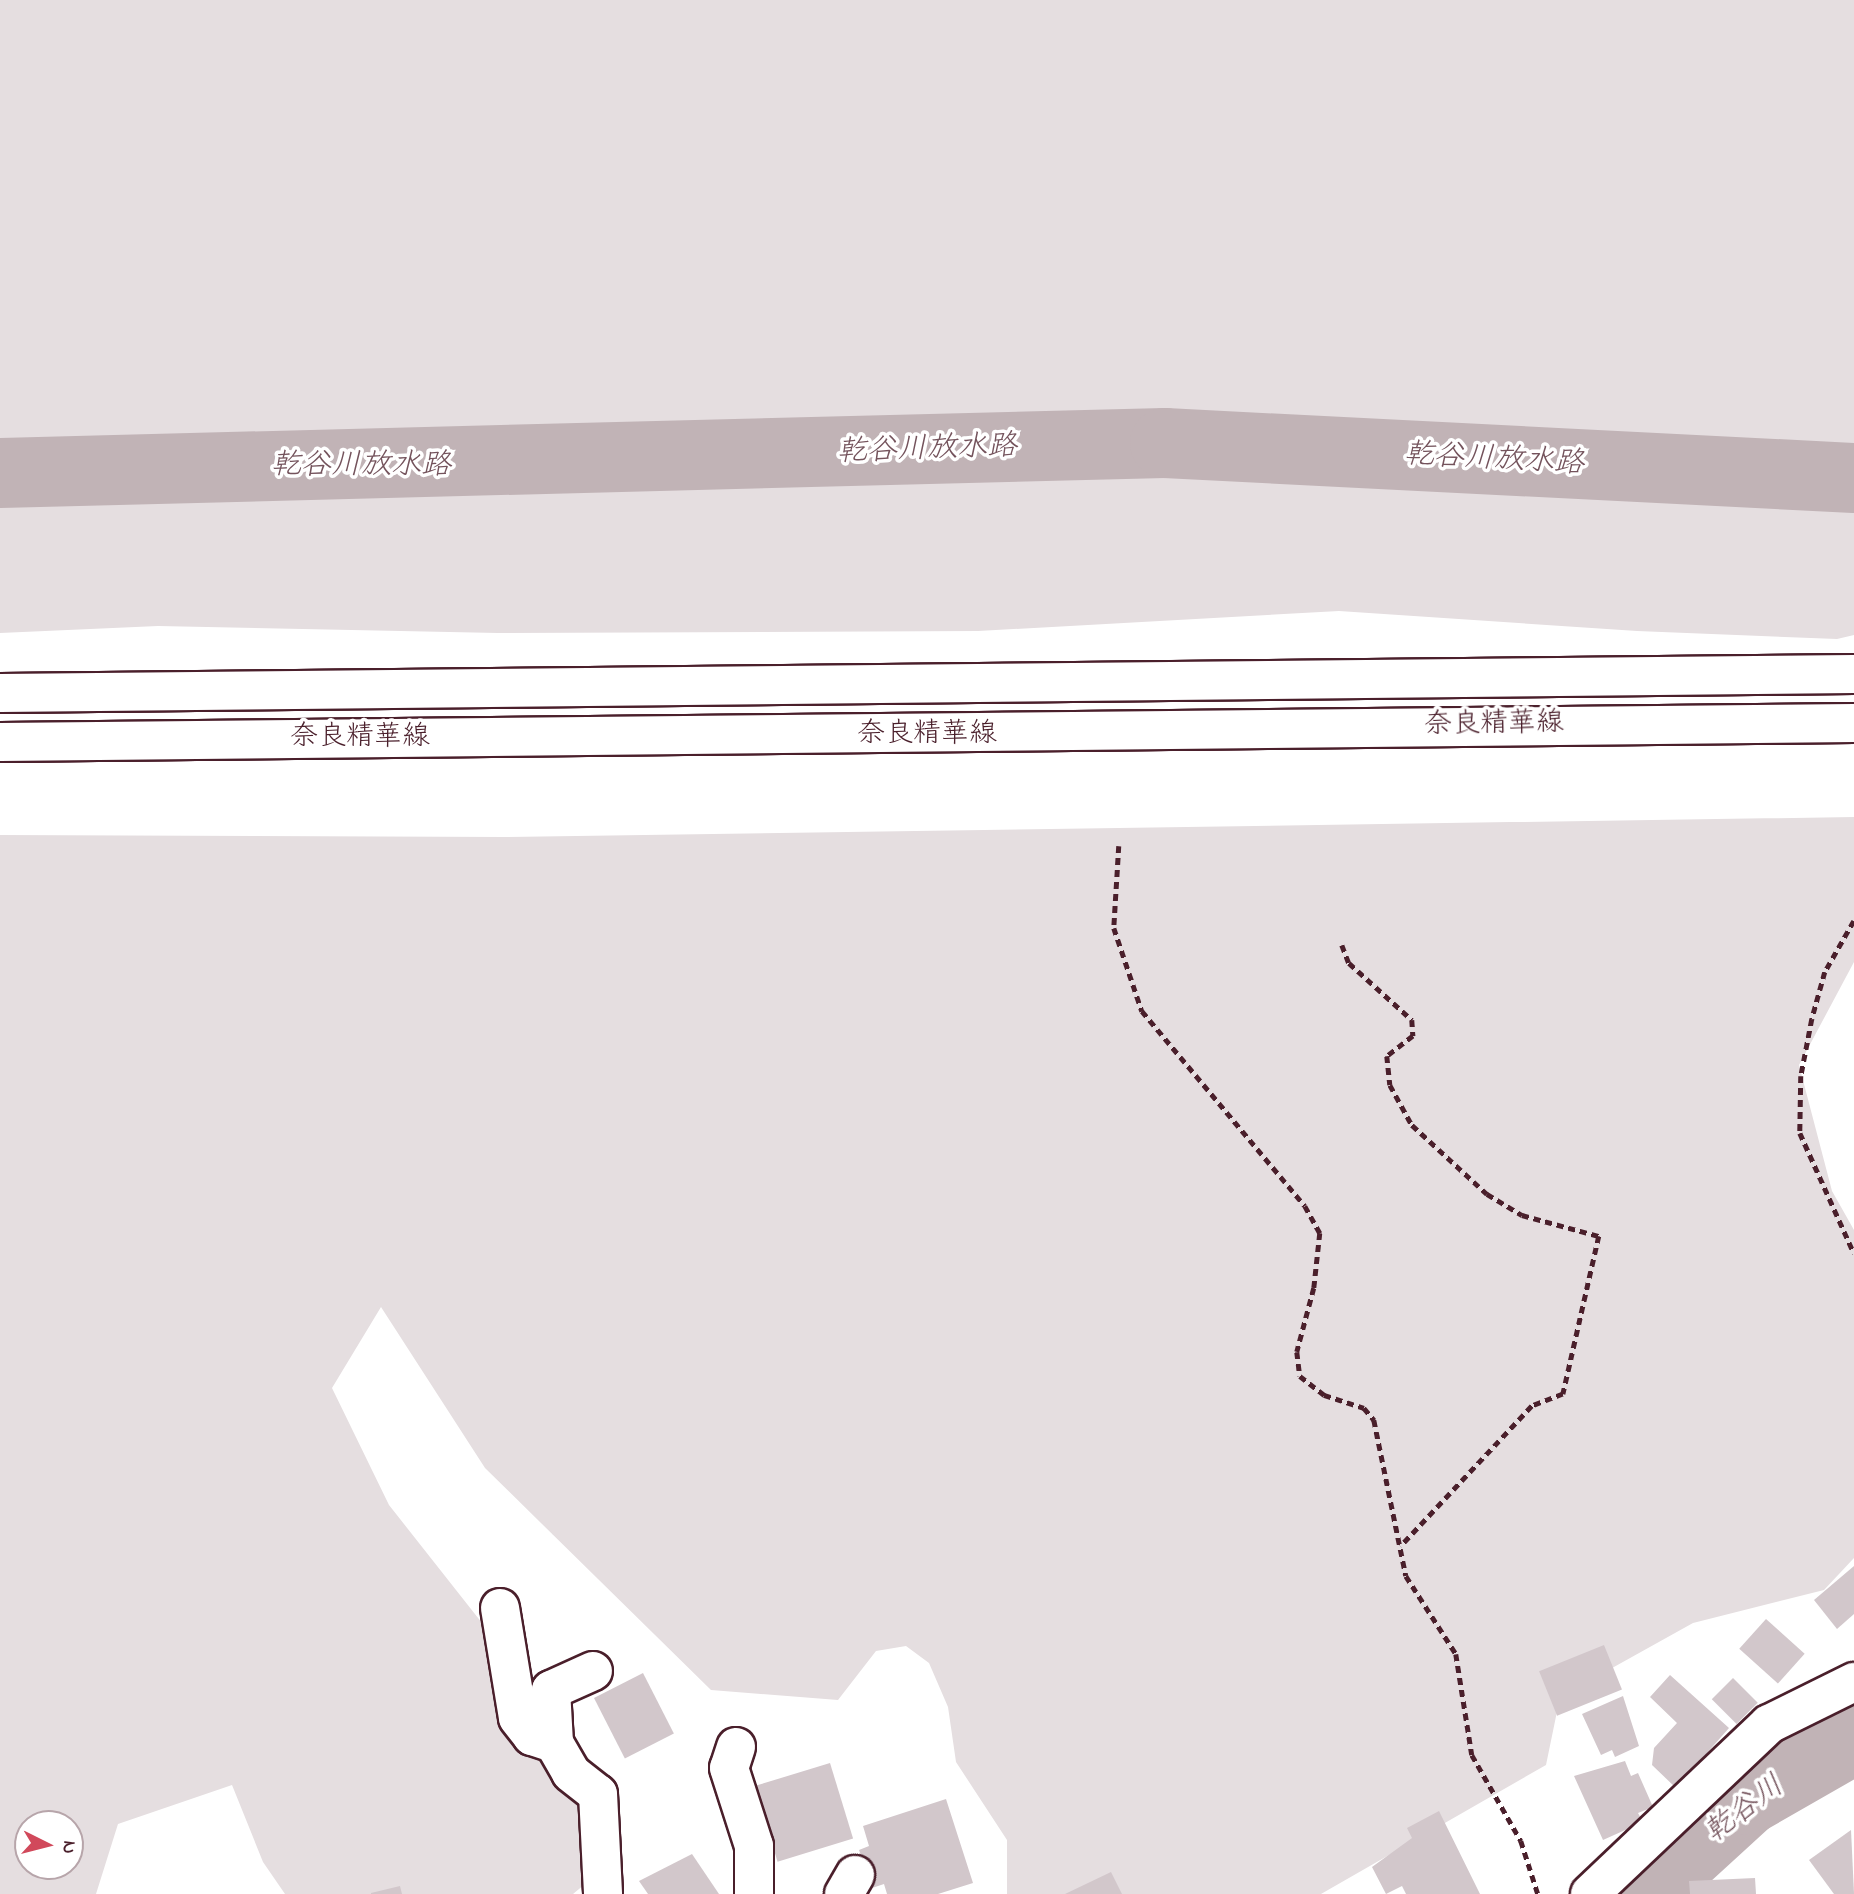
<!DOCTYPE html>
<html>
<head>
<meta charset="utf-8">
<style>
  body { margin:0 }
  #map { position:relative; width:1854px; height:1894px; overflow:hidden; background:#fff; font-family:"Indie Flower","Klee One",sans-serif }
  div>[style] { position:absolute }
  [style*='--x'] { left:calc(var(--x)*1px); top:calc(var(--y)*1px); width:calc(var(--w)*1px); rotate:calc(var(--a)*1deg) }
  .green>* { inset:0; background:#e5dee0 }
  .river>* { height:70px; margin:-35px; padding:0 35px; transform-origin:35px; border-radius:35px; background:#c1b3b6 }
  .building>* { inset:0; background:#d2c7cb; transform-origin:0 0 }
  .path>* { height:4.5px; margin-top:-2.25px; transform-origin:0; background:repeating-linear-gradient(90deg,#4a1f2b 0 7px,transparent 0 12px) }
  .roads { filter:drop-shadow(2px 0 #4a1f2b) drop-shadow(-2px 0 #4a1f2b) drop-shadow(0 2px #4a1f2b) drop-shadow(0 -2px #4a1f2b) }
  .minor>* { height:38px; margin:-19px; padding:0 19px; transform-origin:19px; border-radius:19px; background:#fff }
  .major>* { height:38px; margin:-19px; padding:0 19px; transform-origin:19px; border-radius:19px; background:#fff }
  span { translate:-50% -50%; white-space:nowrap; text-align:center; line-height:1.15; -webkit-text-stroke:7px #fff; paint-order:stroke }
  .street-label { font-size:28px; color:#4a1f2b }
  .water-label { font-size:30px; color:#74535c; font-style:italic }
  .north { position:absolute; left:14px; top:1810px; width:70px; height:70px; box-sizing:border-box; background:#fff; border:2px solid #b7a5aa; border-radius:50%; rotate:96deg; font-size:19px; font-weight:700; line-height:28px; text-align:center; color:#4a1f2b }
  .north::after { content:''; display:block; margin:auto; width:24px; height:32px; background:#d1495b; clip-path:polygon(50% 0,100% 100%,50% 72%,0 100%) }
</style>
</head>
<body>
<div id="map">
  <div class="green">
    <i style="clip-path:polygon(0 0,1854px 0,1854px 635px,1837px 639px,1637px 631px,1339px 611px,978px 631px,498px 633px,158px 626px,0 633px)"></i>
    <i style="clip-path:polygon(evenodd,1854px 817px,1854px 962px,1799px 1065px,1832px 1191px,1854px 1230px,1854px 1558px,1824px 1590px,1693px 1623px,1560px 1697px,1546px 1765px,1321px 1894px,1007px 1894px,1007px 1840px,956px 1762px,948px 1707px,929px 1663px,906px 1646px,876px 1651px,838px 1700px,711px 1690px,485px 1468px,381px 1307px,332px 1388px,389px 1505px,612px 1788px,597px 1874px,573px 1894px,285px 1894px,263px 1862px,232px 1785px,118px 1824px,96px 1894px,0 1894px,0 835px,505px 837px,1854px 817px,28px 1824px,70px 1824px,70px 1866px,28px 1866px,28px 1824px)"></i>
  </div>
  <div class="river">
    <i style="--x:0;--y:473;--w:1165;--a:-1.48"></i>
    <i style="--x:1165;--y:443;--w:690;--a:2.91"></i>
    <i style="--x:1645;--y:1894;--w:139;--a:-42.4"></i>
    <i style="--x:1748;--y:1800;--w:122;--a:-29.9"></i>
  </div>
  <div class="building">
    <i style="clip-path:polygon(1854px 1566px,1854px 1614px,1837px 1629px,1814px 1600px)"></i>
    <i style="left:1766px;top:1619px;width:52px;height:40px;rotate:42deg"></i>
    <i style="left:1604px;top:1645px;width:48px;height:70px;rotate:68deg"></i>
    <i style="left:643px;top:1673px;width:68px;height:55px;rotate:63deg"></i>
    <i style="clip-path:polygon(1670px 1675px,1729px 1728px,1676px 1788px,1652px 1765px,1654px 1748px,1677px 1723px,1650px 1697px)"></i>
    <i style="left:1733px;top:1678px;width:35px;height:30px;rotate:45deg"></i>
    <i style="clip-path:polygon(1623px 1696px,1639px 1746px,1615px 1757px,1612px 1750px,1601px 1755px,1582px 1714px)"></i>
    <i style="clip-path:polygon(1625px 1761px,1631px 1776px,1638px 1773px,1653px 1807px,1638px 1813px,1643px 1822px,1603px 1840px,1574px 1776px)"></i>
    <i style="left:830px;top:1763px;width:79px;height:79px;rotate:73deg"></i>
    <i style="clip-path:polygon(946px 1799px,973px 1883px,938px 1894px,887px 1894px,884px 1884px,872px 1888px,859px 1850px,869px 1846px,863px 1826px)"></i>
    <i style="clip-path:polygon(1439px 1811px,1480px 1894px,1406px 1894px,1402px 1886px,1386px 1894px,1372px 1867px,1412px 1838px,1407px 1828px)"></i>
    <i style="clip-path:polygon(1851px 1830px,1854px 1894px,1834px 1894px,1809px 1860px)"></i>
    <i style="clip-path:polygon(692px 1854px,719px 1894px,648px 1894px,639px 1881px)"></i>
    <i style="clip-path:polygon(1111px 1872px,1122px 1894px,1065px 1894px)"></i>
    <i style="clip-path:polygon(1755px 1878px,1756px 1894px,1690px 1894px,1689px 1881px)"></i>
    <i style="clip-path:polygon(400px 1886px,402px 1894px,371px 1894px,371px 1893px)"></i>
  </div>
  <div class="path">
    <i style="--x:1119;--y:846;--w:82;--a:93.5"></i>
    <i style="--x:1114;--y:928;--w:88;--a:71.4"></i>
    <i style="--x:1142;--y:1011;--w:254;--a:50.1"></i>
    <i style="--x:1305;--y:1206;--w:31;--a:61"></i>
    <i style="--x:1320;--y:1233;--w:55;--a:96.2"></i>
    <i style="--x:1314;--y:1288;--w:66;--a:104.9"></i>
    <i style="--x:1297;--y:1352;--w:24;--a:83"></i>
    <i style="--x:1300;--y:1376;--w:31;--a:38"></i>
    <i style="--x:1324;--y:1395;--w:42;--a:18"></i>
    <i style="--x:1364;--y:1408;--w:16;--a:50"></i>
    <i style="--x:1374;--y:1420;--w:159;--a:78.4"></i>
    <i style="--x:1406;--y:1576;--w:93;--a:57.3"></i>
    <i style="--x:1456;--y:1654;--w:102;--a:81"></i>
    <i style="--x:1472;--y:1755;--w:99;--a:60.3"></i>
    <i style="--x:1521;--y:1841;--w:56;--a:72.2"></i>
    <i style="--x:1854;--y:921;--w:59;--a:119.6"></i>
    <i style="--x:1825;--y:972;--w:49;--a:105.5"></i>
    <i style="--x:1812;--y:1019;--w:58;--a:100.9"></i>
    <i style="--x:1801;--y:1076;--w:57;--a:91"></i>
    <i style="--x:1800;--y:1133;--w:132;--a:65.8"></i>
    <i style="--x:1342;--y:945;--w:19;--a:69"></i>
    <i style="--x:1349;--y:963;--w:85;--a:42.1"></i>
    <i style="--x:1412;--y:1020;--w:16;--a:86"></i>
    <i style="--x:1413;--y:1036;--w:33;--a:142"></i>
    <i style="--x:1387;--y:1056;--w:29;--a:84"></i>
    <i style="--x:1390;--y:1085;--w:46;--a:61.2"></i>
    <i style="--x:1412;--y:1125;--w:102;--a:42.6"></i>
    <i style="--x:1487;--y:1194;--w:41;--a:31"></i>
    <i style="--x:1522;--y:1215;--w:80;--a:15.3"></i>
    <i style="--x:1599;--y:1236;--w:162;--a:102.8"></i>
    <i style="--x:1563;--y:1394;--w:33;--a:159"></i>
    <i style="--x:1532;--y:1406;--w:192;--a:133.1"></i>
  </div>
  <div class="roads">
    <div class="minor">
      <i style="--x:500;--y:1608;--w:111;--a:80.7"></i>
      <i style="--x:518;--y:1718;--w:23;--a:52"></i>
      <i style="--x:532;--y:1736;--w:23;--a:18"></i>
      <i style="--x:554;--y:1743;--w:34;--a:60"></i>
      <i style="--x:571;--y:1773;--w:34;--a:38"></i>
      <i style="--x:598;--y:1794;--w:100;--a:87.1"></i>
      <i style="--x:554;--y:1743;--w:53;--a:-93.2"></i>
      <i style="--x:551;--y:1690;--w:46;--a:-24.3"></i>
      <i style="--x:736;--y:1747;--w:22;--a:108"></i>
      <i style="--x:729;--y:1768;--w:82;--a:72.2"></i>
      <i style="--x:754;--y:1846;--w:48;--a:90"></i>
      <i style="--x:844;--y:1894;--w:22;--a:-60"></i>
      <i style="--x:1590;--y:1894;--w:247;--a:-43.5"></i>
      <i style="--x:1769;--y:1724;--w:95;--a:-26.3"></i>
    </div>
    <div class="major">
      <i style="--x:0;--y:693;--w:1854;--a:-0.59"></i>
      <i style="--x:0;--y:742;--w:1854;--a:-0.59"></i>
    </div>
  </div>
  <div class="street-label">
    <span style="left:1494px;top:725px;rotate:-1deg">奈良精華線</span>
    <span style="left:927px;top:735px">奈良精華線</span>
    <span style="left:360px;top:738px">奈良精華線</span>
  </div>
  <div class="water-label">
    <span style="left:927px;top:450px;rotate:-2deg">乾谷川放水路</span>
    <span style="left:1494px;top:460px;rotate:3deg">乾谷川放水路</span>
    <span style="left:361px;top:466px">乾谷川放水路</span>
    <span style="left:1745px;top:1810px;rotate:-37deg">乾谷川</span>
  </div>
  <div class="north">N</div>
</div>
</body>
</html>
